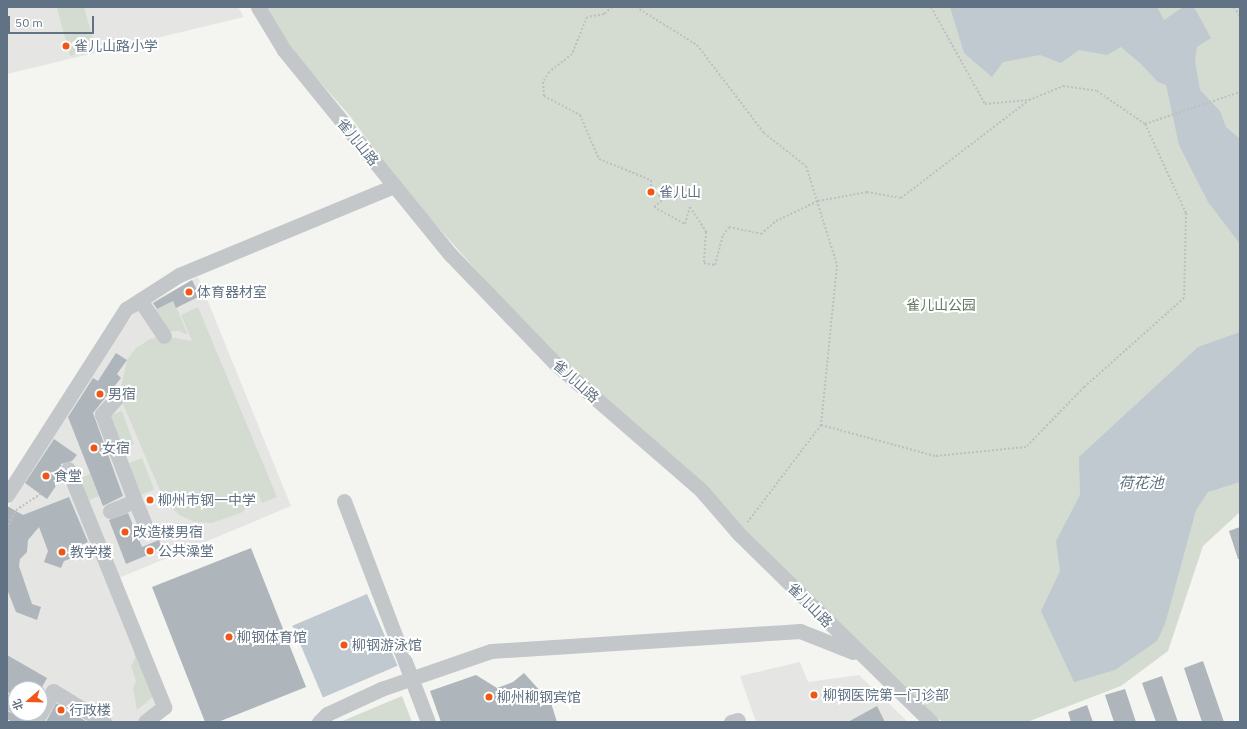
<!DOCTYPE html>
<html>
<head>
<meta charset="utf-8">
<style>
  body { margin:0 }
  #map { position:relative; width:1247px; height:729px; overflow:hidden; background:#f4f5f0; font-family:"IBM Plex Sans","Noto Sans SC",sans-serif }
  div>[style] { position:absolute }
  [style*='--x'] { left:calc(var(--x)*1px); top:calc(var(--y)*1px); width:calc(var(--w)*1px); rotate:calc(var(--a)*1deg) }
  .built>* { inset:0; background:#e5e6e4 }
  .green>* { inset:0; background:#d4dcd1; transform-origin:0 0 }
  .water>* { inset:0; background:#bfc9cf; transform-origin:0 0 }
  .building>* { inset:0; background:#aeb5bb }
  .path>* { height:2px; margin-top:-1px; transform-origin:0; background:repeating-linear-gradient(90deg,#bdbfc1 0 2px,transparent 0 4px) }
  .minor>* { height:15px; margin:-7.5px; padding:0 7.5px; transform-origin:7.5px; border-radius:7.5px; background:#c3c7ca }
  .dots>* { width:11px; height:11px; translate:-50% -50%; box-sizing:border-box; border:2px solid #fff; border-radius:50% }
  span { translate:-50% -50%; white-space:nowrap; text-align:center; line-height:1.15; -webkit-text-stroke:4px #fff; paint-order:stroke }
  .poi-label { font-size:14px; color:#617284 }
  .left { translate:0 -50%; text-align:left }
  .street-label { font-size:14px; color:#617284 }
  .park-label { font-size:14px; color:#647a60 }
  .water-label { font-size:15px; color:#5c7581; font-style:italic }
  .frame { position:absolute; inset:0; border:8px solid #617284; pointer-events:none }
  .north { position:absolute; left:8px; top:681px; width:40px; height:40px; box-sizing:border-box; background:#fff; border:1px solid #c0c7ce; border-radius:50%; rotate:250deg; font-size:11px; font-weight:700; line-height:16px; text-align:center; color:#617284 }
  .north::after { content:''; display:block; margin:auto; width:14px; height:18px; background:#f05615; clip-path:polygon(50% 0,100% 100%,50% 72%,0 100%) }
  .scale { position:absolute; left:8px; top:16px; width:86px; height:18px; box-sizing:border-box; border:2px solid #617284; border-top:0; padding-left:5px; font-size:12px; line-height:14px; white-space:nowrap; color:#617284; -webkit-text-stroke:3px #fff; paint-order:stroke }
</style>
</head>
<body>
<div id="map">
  <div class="built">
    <i style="clip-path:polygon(7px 7px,238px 7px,244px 17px,7px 74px)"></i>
    <i style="clip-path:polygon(evenodd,198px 277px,291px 506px,119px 578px,173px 707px,155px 722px,12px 722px,7px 719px,7px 510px,27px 472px,109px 347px,137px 310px,198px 277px,16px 689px,40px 689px,40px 713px,16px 713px,16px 689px)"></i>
    <i style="clip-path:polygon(800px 662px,808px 682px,859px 675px,908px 722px,756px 722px,740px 676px)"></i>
  </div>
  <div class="green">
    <i style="clip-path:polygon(84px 7px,96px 49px,70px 56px,57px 8px)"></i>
    <i style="clip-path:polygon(264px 7px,1240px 7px,1240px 512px,1203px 546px,1168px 651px,1121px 686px,1027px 722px,943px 722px,924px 709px,558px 362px,403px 188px,350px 116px,289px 47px)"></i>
    <i style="clip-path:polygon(173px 301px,178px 311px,188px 335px,179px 331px,165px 332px,153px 311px)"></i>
    <i style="clip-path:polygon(198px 307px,277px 497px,262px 503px,257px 491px,243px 512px,212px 523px,194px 522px,179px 515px,164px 500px,119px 395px,127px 360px,136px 348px,150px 339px,164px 336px,192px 341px,181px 315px)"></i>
    <i style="left:122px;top:411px;width:35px;height:17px;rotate:70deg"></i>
    <i style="left:142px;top:458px;width:34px;height:17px;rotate:69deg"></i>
    <i style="left:90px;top:474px;width:24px;height:11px;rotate:68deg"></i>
    <i style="clip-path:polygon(133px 647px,155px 695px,137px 710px,133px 688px,136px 681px,131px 666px,135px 658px)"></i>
    <i style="clip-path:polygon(402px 696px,412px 722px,340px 722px)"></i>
  </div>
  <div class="water">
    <i style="clip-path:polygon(950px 7px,1157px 7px,1164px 20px,1183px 7px,1194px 7px,1211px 38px,1197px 47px,1195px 61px,1200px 90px,1220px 111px,1226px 127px,1240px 139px,1240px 244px,1208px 202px,1179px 145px,1166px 85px,1158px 82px,1141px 64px,1121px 47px,1107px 55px,1079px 50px,1061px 63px,1040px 55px,1003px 62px,992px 77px,964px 53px)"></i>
    <i style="clip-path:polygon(1240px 332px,1240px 482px,1208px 492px,1196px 510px,1165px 624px,1157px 641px,1115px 670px,1074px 682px,1041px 611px,1060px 571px,1056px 541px,1080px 495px,1079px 457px,1198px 347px)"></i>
    <i style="left:367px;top:594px;width:78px;height:81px;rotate:67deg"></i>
  </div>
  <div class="building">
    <i style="clip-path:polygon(192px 280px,200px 296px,176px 308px,173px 301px,157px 309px,153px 303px)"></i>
    <i style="clip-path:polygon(116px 353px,127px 360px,117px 374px,121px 378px,93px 413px,123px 496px,103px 506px,68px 417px,93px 378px,98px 381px)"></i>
    <i style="clip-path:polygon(54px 439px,77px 455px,72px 461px,61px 464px,62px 477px,47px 499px,25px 483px)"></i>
    <i style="clip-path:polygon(69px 497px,88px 542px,76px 547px,75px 557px,64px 561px,61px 568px,44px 562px,48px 551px,39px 527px,28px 540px,27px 552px,20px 559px,19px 566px,32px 604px,41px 607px,37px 620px,16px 612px,7px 589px,7px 506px,23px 515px)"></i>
    <i style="clip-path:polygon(128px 513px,142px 547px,159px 540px,162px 549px,126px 564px,109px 520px)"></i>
    <i style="clip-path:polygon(1240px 527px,1240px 559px,1238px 559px,1229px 531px)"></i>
    <i style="clip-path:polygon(251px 548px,306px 687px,218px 722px,205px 722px,152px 587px)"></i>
    <i style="clip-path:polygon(7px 655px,47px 678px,41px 689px,16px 689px,16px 696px,7px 692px)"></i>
    <i style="clip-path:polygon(1203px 661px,1224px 722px,1202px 722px,1184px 668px)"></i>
    <i style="clip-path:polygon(524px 673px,551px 703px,557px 722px,441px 722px,430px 691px,476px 675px,497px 688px,513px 682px)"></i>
    <i style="clip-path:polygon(1162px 676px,1178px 722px,1156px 722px,1142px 683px)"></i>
    <i style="clip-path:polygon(1125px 689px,1136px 722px,1114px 722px,1105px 695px)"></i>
    <i style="clip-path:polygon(56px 703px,87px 722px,46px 722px)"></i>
    <i style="clip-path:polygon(1087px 705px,1093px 722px,1071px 722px,1068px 712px)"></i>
    <i style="clip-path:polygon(877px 706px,885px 722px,848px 722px)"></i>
    <i style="clip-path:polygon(7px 711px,16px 715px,23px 713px,29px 717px,29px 722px,12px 722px,7px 719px)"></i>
  </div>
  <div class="path">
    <i style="--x:612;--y:7;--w:11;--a:139"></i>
    <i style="--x:604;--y:14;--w:17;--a:170"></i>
    <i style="--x:587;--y:17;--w:40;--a:112"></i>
    <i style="--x:572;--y:54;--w:29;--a:142"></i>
    <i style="--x:549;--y:72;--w:12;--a:121"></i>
    <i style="--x:543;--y:82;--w:14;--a:86"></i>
    <i style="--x:544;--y:96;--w:41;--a:27.8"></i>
    <i style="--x:580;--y:115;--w:48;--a:66.6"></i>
    <i style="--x:599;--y:159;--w:56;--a:22"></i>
    <i style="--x:651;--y:180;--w:12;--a:90"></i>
    <i style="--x:651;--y:192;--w:15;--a:23"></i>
    <i style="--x:665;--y:198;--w:14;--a:141"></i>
    <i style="--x:654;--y:207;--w:35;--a:29"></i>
    <i style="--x:685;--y:224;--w:18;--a:-74"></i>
    <i style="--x:690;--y:207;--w:30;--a:57"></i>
    <i style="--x:706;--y:232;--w:31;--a:94"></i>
    <i style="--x:704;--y:263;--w:11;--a:10"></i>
    <i style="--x:715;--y:265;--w:31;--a:-75"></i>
    <i style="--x:723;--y:235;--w:10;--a:-53"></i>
    <i style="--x:729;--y:227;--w:33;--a:12"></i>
    <i style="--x:761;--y:234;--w:20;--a:-41"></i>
    <i style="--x:776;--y:221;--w:47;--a:-25.5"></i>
    <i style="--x:818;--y:201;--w:50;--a:-10.4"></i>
    <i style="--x:867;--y:192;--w:35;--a:10"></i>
    <i style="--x:901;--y:198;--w:161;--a:-37.4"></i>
    <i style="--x:1029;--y:100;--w:37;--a:-22"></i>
    <i style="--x:1063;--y:86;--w:34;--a:8"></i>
    <i style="--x:1097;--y:91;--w:58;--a:34.5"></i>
    <i style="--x:1145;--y:124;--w:98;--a:65.3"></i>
    <i style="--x:1186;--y:213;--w:85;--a:91.3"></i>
    <i style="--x:1184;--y:298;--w:134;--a:138.3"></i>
    <i style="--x:1084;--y:387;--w:83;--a:134"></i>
    <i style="--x:1026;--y:447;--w:91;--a:174.4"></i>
    <i style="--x:935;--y:456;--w:118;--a:-164.8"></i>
    <i style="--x:821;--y:425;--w:123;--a:127.1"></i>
    <i style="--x:636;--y:7;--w:72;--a:31.9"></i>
    <i style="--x:697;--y:45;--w:111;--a:52.7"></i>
    <i style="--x:764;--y:133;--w:53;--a:38.2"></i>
    <i style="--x:806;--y:166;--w:104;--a:72.6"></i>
    <i style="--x:837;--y:265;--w:161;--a:95.7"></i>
    <i style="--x:931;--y:7;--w:111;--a:60.9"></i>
    <i style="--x:985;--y:104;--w:43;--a:-5.3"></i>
    <i style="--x:1234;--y:7;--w:11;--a:56"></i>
    <i style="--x:1145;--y:124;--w:100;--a:-18.6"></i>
    <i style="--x:7;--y:528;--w:20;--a:-63"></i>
    <i style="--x:16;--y:510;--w:30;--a:-33"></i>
  </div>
  <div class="minor">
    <i style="--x:258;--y:7;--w:50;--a:58.8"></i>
    <i style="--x:284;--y:50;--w:263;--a:50.9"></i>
    <i style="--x:450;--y:254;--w:153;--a:46.1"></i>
    <i style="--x:556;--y:364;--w:192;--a:41"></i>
    <i style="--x:701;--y:490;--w:58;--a:49.2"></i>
    <i style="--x:739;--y:534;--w:269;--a:44.4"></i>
    <i style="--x:140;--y:300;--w:43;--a:56.3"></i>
    <i style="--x:68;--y:469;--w:257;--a:68"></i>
    <i style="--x:164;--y:707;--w:24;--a:142"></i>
    <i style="--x:7;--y:495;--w:221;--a:-57.4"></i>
    <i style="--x:126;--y:309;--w:63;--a:-32.7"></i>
    <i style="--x:179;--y:275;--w:233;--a:-22.5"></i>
    <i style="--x:135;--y:501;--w:33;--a:67"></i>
    <i style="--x:344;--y:501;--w:236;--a:69.2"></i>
    <i style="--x:110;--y:511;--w:27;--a:-22"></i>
    <i style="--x:135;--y:501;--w:93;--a:-110.8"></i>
    <i style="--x:102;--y:414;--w:25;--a:-48"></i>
    <i style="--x:7;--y:701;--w:10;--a:29"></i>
    <i style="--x:37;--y:719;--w:32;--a:-60"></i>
    <i style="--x:53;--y:691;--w:60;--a:31.3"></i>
    <i style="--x:319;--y:722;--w:11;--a:-45"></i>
    <i style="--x:327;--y:714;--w:60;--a:-24.8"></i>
    <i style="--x:381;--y:689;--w:116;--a:-19.1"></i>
    <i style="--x:491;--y:651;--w:310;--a:-3.7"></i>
    <i style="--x:800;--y:631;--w:57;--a:21.6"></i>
    <i style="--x:731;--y:722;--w:7;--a:-16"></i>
  </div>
  <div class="dots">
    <i style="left:66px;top:46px;background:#f05615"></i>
    <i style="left:651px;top:192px;background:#f05615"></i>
    <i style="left:189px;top:292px;background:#f05615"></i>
    <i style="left:100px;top:394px;background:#f05615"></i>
    <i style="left:94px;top:448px;background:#f05615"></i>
    <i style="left:46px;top:476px;background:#f05615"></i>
    <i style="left:150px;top:500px;background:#f05615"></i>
    <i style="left:125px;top:532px;background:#f05615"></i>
    <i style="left:150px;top:551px;background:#f05615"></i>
    <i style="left:62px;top:552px;background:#f05615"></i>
    <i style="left:229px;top:637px;background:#f05615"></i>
    <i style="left:344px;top:645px;background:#f05615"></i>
    <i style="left:814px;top:695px;background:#f05615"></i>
    <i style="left:489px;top:697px;background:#f05615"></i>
    <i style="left:61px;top:710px;background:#f05615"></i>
  </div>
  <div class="poi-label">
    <span class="left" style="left:74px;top:46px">雀儿山路小学</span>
    <span class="left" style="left:659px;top:192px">雀儿山</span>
    <span class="left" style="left:197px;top:292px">体育器材室</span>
    <span class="left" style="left:108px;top:394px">男宿</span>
    <span class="left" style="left:102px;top:448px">女宿</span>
    <span class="left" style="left:54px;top:476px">食堂</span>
    <span class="left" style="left:158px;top:500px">柳州市钢一中学</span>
    <span class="left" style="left:133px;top:532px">改造楼男宿</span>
    <span class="left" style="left:158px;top:551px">公共澡堂</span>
    <span class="left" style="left:70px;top:552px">教学楼</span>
    <span class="left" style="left:237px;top:637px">柳钢体育馆</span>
    <span class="left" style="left:352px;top:645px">柳钢游泳馆</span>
    <span class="left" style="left:823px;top:695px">柳钢医院第一门诊部</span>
    <span class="left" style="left:497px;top:697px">柳州柳钢宾馆</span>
    <span class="left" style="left:69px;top:710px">行政楼</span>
  </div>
  <div class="street-label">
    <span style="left:358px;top:142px;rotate:51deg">雀儿山路</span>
    <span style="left:576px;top:381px;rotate:42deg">雀儿山路</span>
    <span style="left:810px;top:605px;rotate:45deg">雀儿山路</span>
  </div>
  <div class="park-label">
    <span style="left:941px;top:305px">雀儿山公园</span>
  </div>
  <div class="water-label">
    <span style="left:1141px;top:483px">荷花池</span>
  </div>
  <div class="frame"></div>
  <div class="north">北</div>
  <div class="scale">50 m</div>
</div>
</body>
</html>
